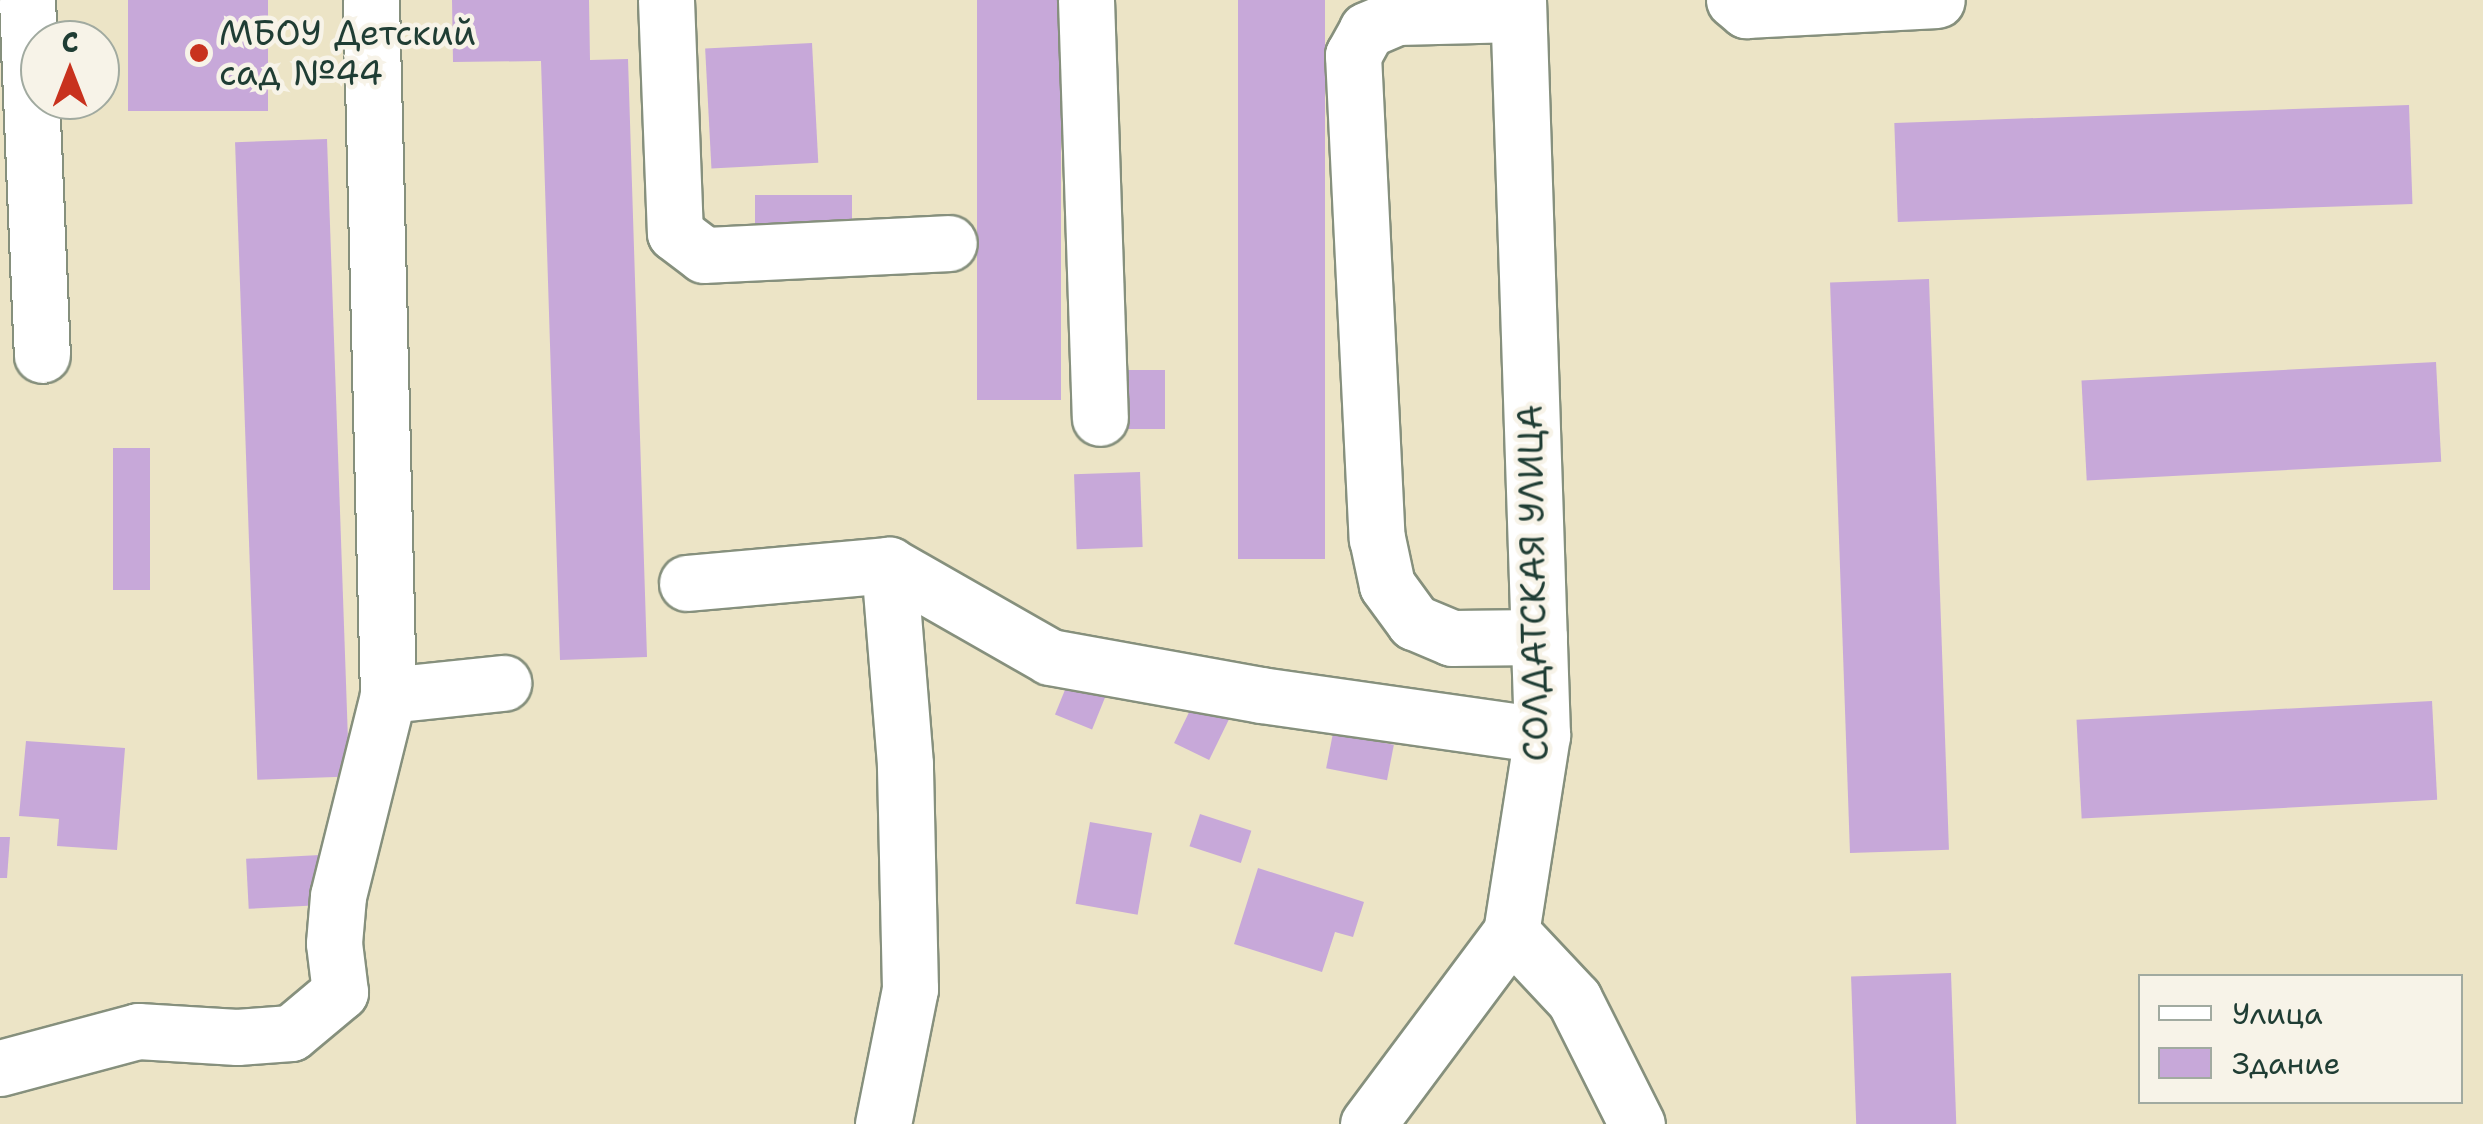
<!DOCTYPE html>
<html>
<head>
<meta charset="utf-8">
<style>
  body { margin:0 }
  #map { position:relative; width:2483px; height:1124px; overflow:hidden; background:#ece4c6; font-family:"Shantell Sans",sans-serif }
  div>[style] { position:absolute }
  [style*='--x'] { left:calc(var(--x)*1px); top:calc(var(--y)*1px); width:calc(var(--w)*1px); rotate:calc(var(--a)*1deg) }
  .building>* { inset:0; background:#c7a8d9; transform-origin:0 0 }
  .roads { filter:drop-shadow(2px 0 #86907d) drop-shadow(-2px 0 #86907d) drop-shadow(0 2px #86907d) drop-shadow(0 -2px #86907d) }
  .minor>* { height:55px; margin:-27.5px; padding:0 27.5px; transform-origin:27.5px; border-radius:27.5px; background:#fff }
  .dots>* { width:28px; height:28px; translate:-50% -50%; box-sizing:border-box; border:5px solid #f7f3e8; border-radius:50% }
  span { translate:-50% -50%; white-space:nowrap; text-align:center; line-height:1.15; -webkit-text-stroke:9px #f7f3e8; paint-order:stroke }
  .poi-label { font-size:35px; color:#1f3d34 }
  .left { translate:0 -50%; text-align:left }
  .street-label { font-size:35px; color:#1f3d34 }
  .legend { position:absolute; left:2138px; top:974px; width:325px; height:130px; box-sizing:border-box; background:#f7f3e8; border:2px solid #a1aaa0; margin:0; padding:12px 18px; list-style:none; font-size:30px; color:#1f3d34 }
  .legend li { display:flex; align-items:center; gap:20px; height:50px }
  .legend b { width:50px; border:2px solid #a1aaa0 }
  .north { position:absolute; left:20px; top:20px; width:100px; height:100px; box-sizing:border-box; background:#f7f3e8; border:2px solid #a1aaa0; border-radius:50%; rotate:0deg; font-size:28px; font-weight:700; line-height:40px; text-align:center; color:#1f3d34 }
  .north::after { content:''; display:block; margin:auto; width:35px; height:45px; background:#c8321e; clip-path:polygon(50% 0,100% 100%,50% 72%,0 100%) }
</style>
</head>
<body>
<div id="map">
  <div class="building">
    <i style="left:128px;top:0;width:140px;height:111px"></i>
    <i style="clip-path:polygon(452px 0,589px 0,590px 60px,628px 59px,647px 657px,560px 660px,541px 61px,453px 62px)"></i>
    <i style="left:977px;top:0;width:84px;height:400px"></i>
    <i style="left:1238px;top:0;width:87px;height:559px"></i>
    <i style="left:812px;top:43px;width:120px;height:107px;rotate:87deg"></i>
    <i style="left:2409px;top:105px;width:99px;height:515px;rotate:88deg"></i>
    <i style="left:327px;top:139px;width:638px;height:92px;rotate:88deg"></i>
    <i style="left:755px;top:195px;width:97px;height:38px"></i>
    <i style="left:1929px;top:279px;width:571px;height:99px;rotate:88deg"></i>
    <i style="left:2436px;top:362px;width:100px;height:355px;rotate:87deg"></i>
    <i style="left:1127px;top:370px;width:38px;height:59px"></i>
    <i style="left:113px;top:448px;width:37px;height:142px"></i>
    <i style="left:1140px;top:472px;width:75px;height:66px;rotate:88deg"></i>
    <i style="left:1073px;top:670px;width:40px;height:48px;rotate:22deg"></i>
    <i style="left:1196px;top:698px;width:39px;height:50px;rotate:26deg"></i>
    <i style="left:2432px;top:701px;width:99px;height:356px;rotate:87deg"></i>
    <i style="left:1333px;top:733px;width:62px;height:36px;rotate:11deg"></i>
    <i style="clip-path:polygon(26px 741px,125px 748px,117px 850px,57px 846px,59px 819px,19px 816px)"></i>
    <i style="left:1200px;top:814px;width:54px;height:34px;rotate:18deg"></i>
    <i style="left:1090px;top:822px;width:63px;height:83px;rotate:10deg"></i>
    <i style="clip-path:polygon(0 837px,10px 837px,7px 878px,0 878px)"></i>
    <i style="left:320px;top:855px;width:50px;height:74px;rotate:87deg"></i>
    <i style="clip-path:polygon(1258px 868px,1364px 902px,1353px 937px,1335px 932px,1322px 972px,1234px 944px)"></i>
    <i style="left:1951px;top:973px;width:151px;height:100px;rotate:88deg"></i>
  </div>
  <div class="roads">
    <div class="minor">
      <i style="--x:27;--y:0;--w:355;--a:87.6"></i>
      <i style="--x:371;--y:0;--w:695;--a:88.6"></i>
      <i style="--x:666;--y:0;--w:233;--a:87.8"></i>
      <i style="--x:675;--y:233;--w:36;--a:37"></i>
      <i style="--x:704;--y:255;--w:245;--a:-2.8"></i>
      <i style="--x:1086;--y:0;--w:418;--a:88.1"></i>
      <i style="--x:1518;--y:0;--w:735;--a:88.13"></i>
      <i style="--x:1542;--y:735;--w:199;--a:98.9"></i>
      <i style="--x:1511;--y:932;--w:92;--a:46.8"></i>
      <i style="--x:1574;--y:999;--w:140;--a:63.3"></i>
      <i style="--x:1734;--y:0;--w:16;--a:40"></i>
      <i style="--x:1746;--y:10;--w:191;--a:-3"></i>
      <i style="--x:1518;--y:14;--w:121;--a:178.6"></i>
      <i style="--x:1397;--y:17;--w:33;--a:157"></i>
      <i style="--x:1367;--y:30;--w:29;--a:119"></i>
      <i style="--x:1353;--y:55;--w:484;--a:87.2"></i>
      <i style="--x:1377;--y:538;--w:48;--a:78"></i>
      <i style="--x:1387;--y:585;--w:46;--a:53.9"></i>
      <i style="--x:1414;--y:622;--w:41;--a:22.8"></i>
      <i style="--x:1452;--y:638;--w:87;--a:-0.7"></i>
      <i style="--x:687;--y:583;--w:203;--a:-5.1"></i>
      <i style="--x:889;--y:565;--w:185;--a:29.7"></i>
      <i style="--x:1050;--y:657;--w:214;--a:10.2"></i>
      <i style="--x:1261;--y:695;--w:284;--a:8.1"></i>
      <i style="--x:0;--y:1068;--w:143;--a:-15"></i>
      <i style="--x:138;--y:1031;--w:99;--a:3.5"></i>
      <i style="--x:237;--y:1037;--w:54;--a:-4.2"></i>
      <i style="--x:291;--y:1033;--w:64;--a:-39.9"></i>
      <i style="--x:340;--y:992;--w:49;--a:-97"></i>
      <i style="--x:334;--y:943;--w:47;--a:-85.1"></i>
      <i style="--x:338;--y:896;--w:207;--a:-76"></i>
      <i style="--x:388;--y:695;--w:116;--a:-6"></i>
      <i style="--x:883;--y:1124;--w:138;--a:-78.7"></i>
      <i style="--x:910;--y:989;--w:225;--a:-91.3"></i>
      <i style="--x:905;--y:764;--w:200;--a:-94.6"></i>
      <i style="--x:1368;--y:1124;--w:239;--a:-53.3"></i>
    </div>
  </div>
  <div class="dots">
    <i style="left:199px;top:53px;background:#c8321e"></i>
  </div>
  <div class="poi-label">
    <span class="left" style="left:219px;top:53px">МБОУ Детский<br>сад №44</span>
  </div>
  <div class="street-label">
    <span style="left:1533px;top:583px;rotate:-91deg">СОЛДАТСКАЯ УЛИЦА</span>
  </div>
  <ul class="legend">
  <li><b style="height:12px;background:#fff"></b>Улица</li>
  <li><b style="height:28px;background:#c7a8d9"></b>Здание</li>
  </ul>
  <div class="north">С</div>
</div>
</body>
</html>
